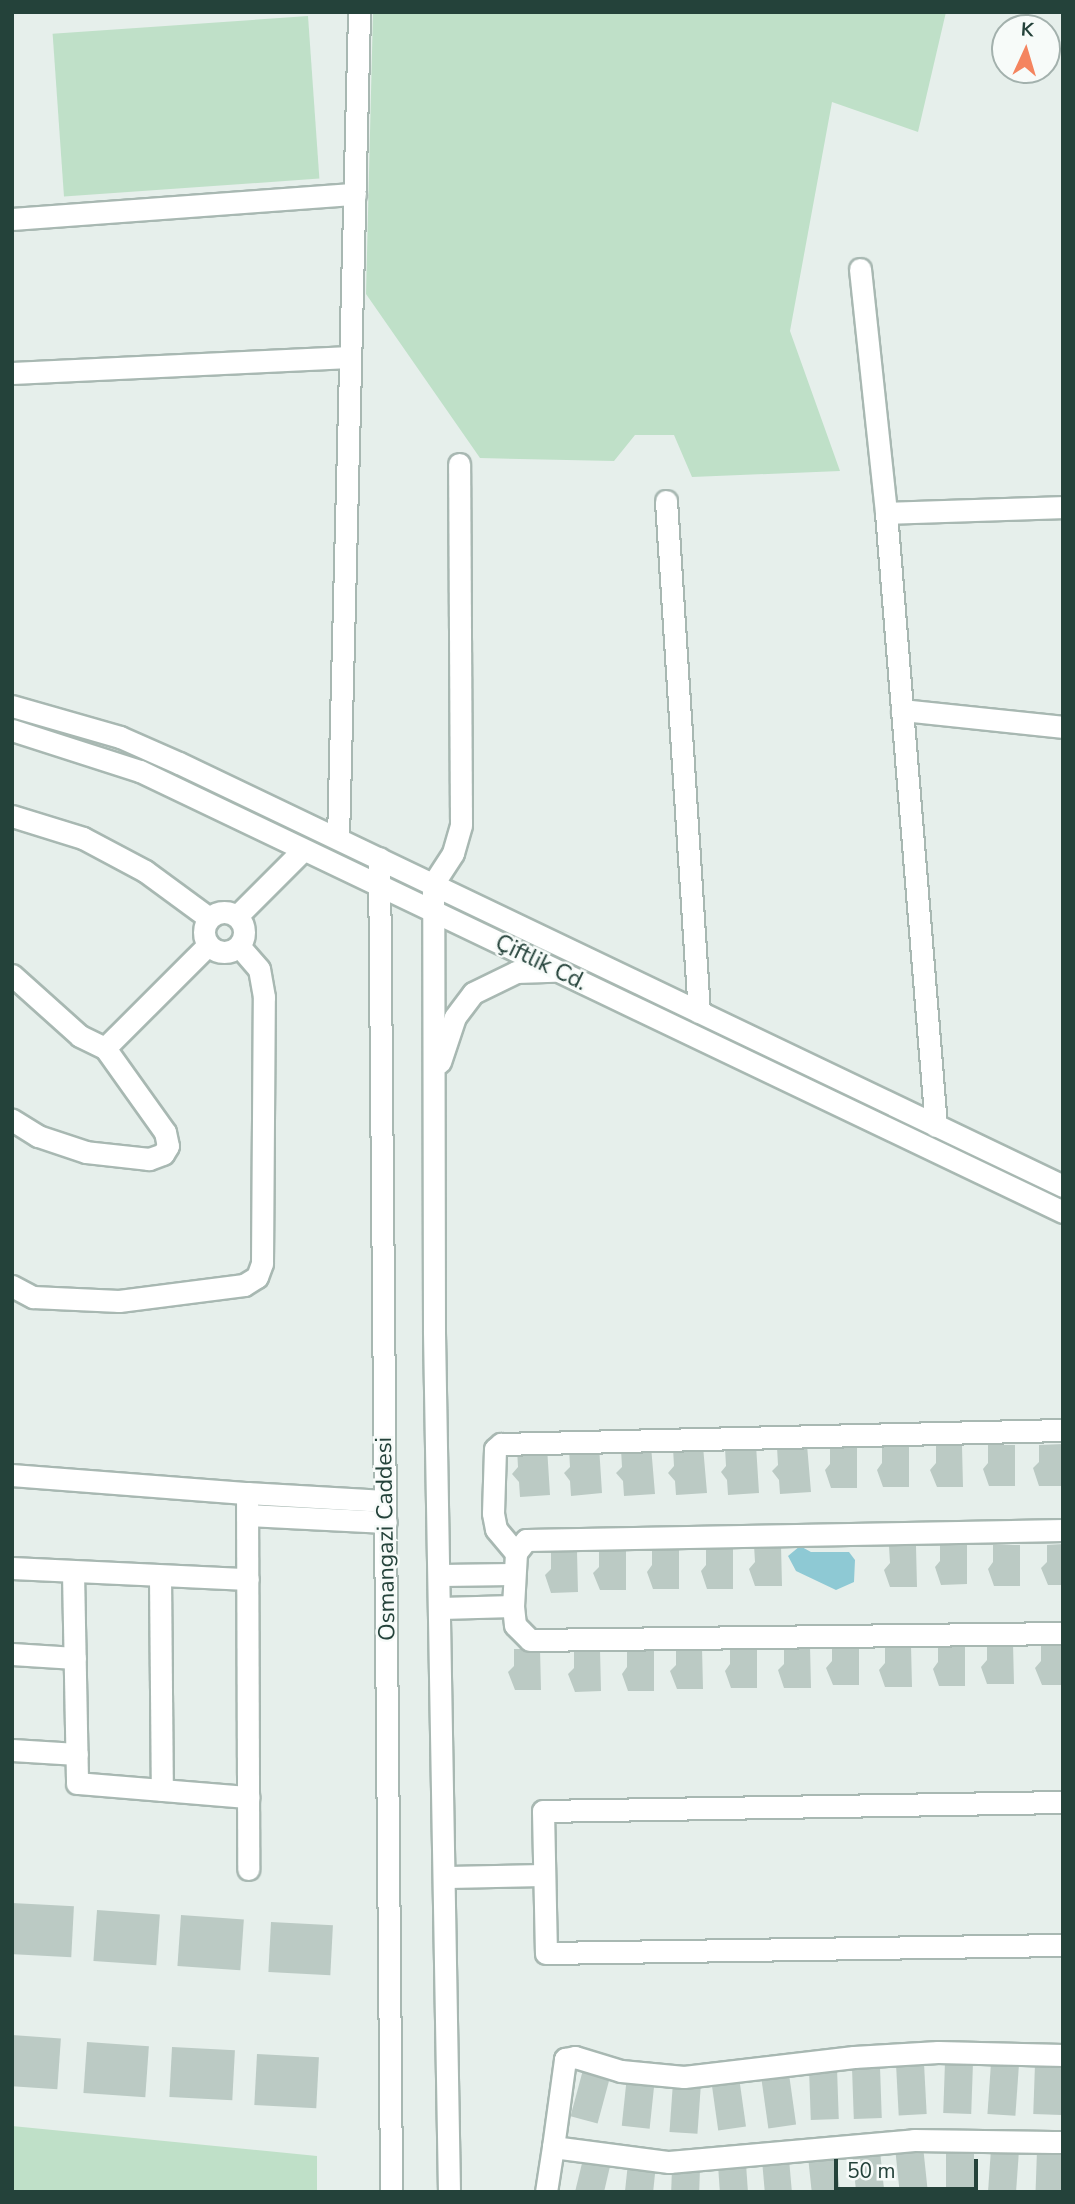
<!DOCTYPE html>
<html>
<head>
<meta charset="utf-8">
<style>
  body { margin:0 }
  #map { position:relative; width:1075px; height:2204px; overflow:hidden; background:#e6efeb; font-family:"Nunito Sans",sans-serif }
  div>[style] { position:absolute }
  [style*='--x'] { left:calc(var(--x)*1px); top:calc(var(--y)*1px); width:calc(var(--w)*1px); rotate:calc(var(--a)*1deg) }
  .green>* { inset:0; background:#bfe0c8; transform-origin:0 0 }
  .water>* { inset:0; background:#8ec9d4 }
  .building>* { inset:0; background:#bbcac4; transform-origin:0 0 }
  .roads { filter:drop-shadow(2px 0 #a8b8b2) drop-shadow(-2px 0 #a8b8b2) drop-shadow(0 2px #a8b8b2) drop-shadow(0 -2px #a8b8b2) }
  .minor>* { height:21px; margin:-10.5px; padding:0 10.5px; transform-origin:10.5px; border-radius:10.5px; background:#fff }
  .minor>.ring { margin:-10.5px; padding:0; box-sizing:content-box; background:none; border:21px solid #fff; border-radius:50% }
  span { translate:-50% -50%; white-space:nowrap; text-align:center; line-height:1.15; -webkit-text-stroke:5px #f7fbf9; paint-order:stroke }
  .street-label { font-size:23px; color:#24423a }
  .frame { position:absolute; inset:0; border:14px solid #24423a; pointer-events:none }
  .north { position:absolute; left:991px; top:14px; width:70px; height:70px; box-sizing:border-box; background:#f7fbf9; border:2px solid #a3b1ad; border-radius:50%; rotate:4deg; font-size:19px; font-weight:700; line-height:28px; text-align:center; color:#24423a }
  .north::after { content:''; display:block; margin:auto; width:24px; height:32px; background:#f4845f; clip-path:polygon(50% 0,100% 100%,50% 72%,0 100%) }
  .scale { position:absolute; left:834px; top:2159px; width:144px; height:32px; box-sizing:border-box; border:4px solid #24423a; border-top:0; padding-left:9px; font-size:21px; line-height:24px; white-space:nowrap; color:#24423a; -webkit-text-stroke:5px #f7fbf9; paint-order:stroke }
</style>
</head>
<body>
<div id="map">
  <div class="green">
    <i style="clip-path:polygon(373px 12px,946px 12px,918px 132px,832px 102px,790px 331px,840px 471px,692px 477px,674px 435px,635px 435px,614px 461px,480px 458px,366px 294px)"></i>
    <i style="left:308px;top:16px;width:163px;height:256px;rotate:86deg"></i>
    <i style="clip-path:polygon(12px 2126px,317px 2156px,317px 2192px,12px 2192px)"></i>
  </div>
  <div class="water">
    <i style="clip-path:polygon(800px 1546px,811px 1552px,849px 1552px,855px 1560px,854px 1582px,836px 1590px,796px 1571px,788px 1556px)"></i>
  </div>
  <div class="building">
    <i style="clip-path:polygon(1063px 1444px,1063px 1486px,1039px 1486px,1033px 1468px,1039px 1462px,1039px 1445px)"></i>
    <i style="clip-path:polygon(756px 1445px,759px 1493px,728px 1495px,727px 1480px,721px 1472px,726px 1466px,725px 1448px)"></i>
    <i style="clip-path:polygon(807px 1445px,811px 1492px,780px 1494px,779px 1480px,772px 1471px,778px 1465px,777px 1447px)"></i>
    <i style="clip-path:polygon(988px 1445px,1015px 1445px,1015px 1486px,989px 1486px,983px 1469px,988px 1463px)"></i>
    <i style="clip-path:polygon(599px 1446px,602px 1493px,571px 1496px,570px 1481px,564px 1473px,570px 1467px,569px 1448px)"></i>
    <i style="clip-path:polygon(651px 1446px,655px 1494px,624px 1496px,623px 1481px,616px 1473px,622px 1467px,621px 1449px)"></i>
    <i style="clip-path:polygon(703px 1446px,707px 1493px,676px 1495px,675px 1481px,668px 1473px,674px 1466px,673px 1448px)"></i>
    <i style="clip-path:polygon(830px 1446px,857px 1446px,857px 1488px,831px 1488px,825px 1470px,830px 1464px)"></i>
    <i style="clip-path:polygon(882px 1446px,909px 1446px,909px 1487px,883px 1487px,877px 1470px,882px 1463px)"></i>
    <i style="clip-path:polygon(936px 1446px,962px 1446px,963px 1487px,937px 1487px,930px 1470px,936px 1463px)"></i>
    <i style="clip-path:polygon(547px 1447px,550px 1495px,520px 1497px,519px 1482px,512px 1474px,518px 1467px,517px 1449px)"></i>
    <i style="clip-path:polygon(940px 1543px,967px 1543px,967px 1584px,941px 1585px,935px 1567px,940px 1561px)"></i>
    <i style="clip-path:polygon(1063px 1544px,1063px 1585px,1048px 1585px,1041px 1568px,1047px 1562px,1047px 1545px)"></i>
    <i style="clip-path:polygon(754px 1545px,781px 1545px,782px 1586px,755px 1586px,749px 1569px,755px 1562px)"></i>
    <i style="clip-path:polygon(993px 1545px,1020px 1545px,1020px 1586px,994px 1586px,988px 1569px,993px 1562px)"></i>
    <i style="clip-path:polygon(889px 1546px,916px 1546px,917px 1587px,890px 1587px,884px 1570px,890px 1563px)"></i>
    <i style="clip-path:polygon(733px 1547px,733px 1589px,707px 1589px,701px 1571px,706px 1565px,706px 1548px)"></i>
    <i style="clip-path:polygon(652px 1548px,679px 1548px,679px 1589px,653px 1589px,647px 1572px,652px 1565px)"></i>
    <i style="clip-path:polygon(599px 1549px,626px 1549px,626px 1590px,600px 1590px,593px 1573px,599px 1567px)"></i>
    <i style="clip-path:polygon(577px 1551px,578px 1592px,551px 1593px,545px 1575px,551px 1569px,551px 1552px)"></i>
    <i style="clip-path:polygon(987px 1643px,1013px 1643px,1014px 1684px,987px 1684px,981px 1667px,987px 1660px)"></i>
    <i style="clip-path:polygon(832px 1644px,859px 1644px,859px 1685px,833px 1685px,826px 1668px,832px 1661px)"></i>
    <i style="clip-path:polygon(1041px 1644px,1063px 1644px,1063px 1685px,1042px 1685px,1035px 1668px,1041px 1661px)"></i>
    <i style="clip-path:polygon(911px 1645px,912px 1687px,885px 1687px,879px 1670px,885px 1663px,885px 1646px)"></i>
    <i style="clip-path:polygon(938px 1645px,965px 1645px,965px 1686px,939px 1686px,933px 1669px,938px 1662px)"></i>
    <i style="clip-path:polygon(810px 1646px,811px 1688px,784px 1688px,778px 1670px,784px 1664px,784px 1647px)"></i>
    <i style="clip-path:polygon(676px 1647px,702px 1647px,703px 1689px,677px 1689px,670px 1671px,676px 1665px)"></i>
    <i style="clip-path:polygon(730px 1647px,757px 1647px,757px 1688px,731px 1688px,725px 1671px,730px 1664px)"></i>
    <i style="clip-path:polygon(514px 1649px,540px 1649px,541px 1690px,515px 1690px,508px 1672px,514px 1666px)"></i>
    <i style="clip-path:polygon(600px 1650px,601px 1691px,575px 1692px,568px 1674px,574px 1668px,574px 1651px)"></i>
    <i style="clip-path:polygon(627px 1650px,654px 1650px,654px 1691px,628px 1691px,622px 1674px,627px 1667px)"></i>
    <i style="left:12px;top:1903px;width:62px;height:51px;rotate:3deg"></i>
    <i style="left:97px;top:1910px;width:63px;height:51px;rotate:4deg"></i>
    <i style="left:181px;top:1915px;width:63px;height:51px;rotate:4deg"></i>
    <i style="left:271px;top:1922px;width:62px;height:50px;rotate:3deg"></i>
    <i style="left:12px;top:2035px;width:49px;height:51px;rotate:4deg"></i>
    <i style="left:87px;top:2042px;width:62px;height:51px;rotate:4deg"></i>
    <i style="left:172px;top:2047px;width:63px;height:50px;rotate:3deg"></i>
    <i style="left:257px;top:2054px;width:62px;height:51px;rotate:3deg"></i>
    <i style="left:945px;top:2062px;width:28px;height:51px;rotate:2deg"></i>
    <i style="left:924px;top:2063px;width:51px;height:28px;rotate:87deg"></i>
    <i style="left:991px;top:2063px;width:28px;height:51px;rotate:4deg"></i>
    <i style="left:1035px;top:2064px;width:28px;height:50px;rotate:2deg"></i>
    <i style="left:584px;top:2066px;width:28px;height:52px;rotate:15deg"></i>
    <i style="left:880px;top:2067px;width:51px;height:28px;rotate:88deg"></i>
    <i style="left:837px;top:2068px;width:51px;height:28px;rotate:88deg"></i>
    <i style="left:789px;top:2074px;width:51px;height:28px;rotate:82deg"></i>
    <i style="left:627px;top:2076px;width:28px;height:50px;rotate:6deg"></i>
    <i style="left:739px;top:2077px;width:50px;height:28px;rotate:82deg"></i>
    <i style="left:673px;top:2082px;width:28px;height:50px;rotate:4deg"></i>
    <i style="left:923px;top:2146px;width:46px;height:28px;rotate:84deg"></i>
    <i style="left:946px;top:2149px;width:28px;height:43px"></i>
    <i style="left:991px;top:2149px;width:28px;height:43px;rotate:4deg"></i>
    <i style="left:1037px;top:2150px;width:26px;height:42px;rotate:2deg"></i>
    <i style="left:880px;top:2151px;width:41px;height:28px;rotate:84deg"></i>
    <i style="clip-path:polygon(584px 2155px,611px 2162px,604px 2192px,575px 2192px)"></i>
    <i style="left:836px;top:2155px;width:37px;height:28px;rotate:84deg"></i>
    <i style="left:789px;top:2159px;width:33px;height:27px;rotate:85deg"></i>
    <i style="left:628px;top:2163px;width:28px;height:29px;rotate:6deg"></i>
    <i style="left:746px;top:2164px;width:28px;height:28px;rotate:86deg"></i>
    <i style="left:672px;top:2168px;width:28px;height:24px;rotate:2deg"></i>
  </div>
  <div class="roads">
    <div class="minor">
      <i style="--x:12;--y:219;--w:344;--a:-4.2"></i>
      <i style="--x:860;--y:269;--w:245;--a:83.9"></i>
      <i style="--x:886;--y:513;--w:615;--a:85.34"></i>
      <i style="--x:12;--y:373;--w:338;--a:-2.7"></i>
      <i style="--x:666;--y:501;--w:512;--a:86.31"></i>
      <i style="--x:886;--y:513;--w:177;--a:-1.9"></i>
      <i style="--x:12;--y:706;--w:112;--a:16"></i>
      <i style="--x:120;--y:737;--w:64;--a:23.8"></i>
      <i style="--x:179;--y:763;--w:980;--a:25.57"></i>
      <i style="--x:902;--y:710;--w:162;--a:6"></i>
      <i style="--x:12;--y:730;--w:134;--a:17.8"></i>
      <i style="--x:140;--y:771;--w:1023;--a:25.54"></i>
      <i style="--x:12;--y:816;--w:74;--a:17.2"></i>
      <i style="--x:83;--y:838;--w:70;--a:28"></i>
      <i style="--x:145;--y:871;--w:79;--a:36.3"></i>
      <i style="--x:338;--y:838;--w:826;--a:-88.54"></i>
      <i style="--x:379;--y:858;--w:1334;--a:89.48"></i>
      <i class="ring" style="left:204px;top:912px;width:19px;height:19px"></i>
      <i style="--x:237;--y:916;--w:93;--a:-45"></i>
      <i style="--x:12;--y:975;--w:91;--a:41.9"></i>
      <i style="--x:80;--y:1036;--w:28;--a:26"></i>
      <i style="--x:105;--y:1048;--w:103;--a:54.5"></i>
      <i style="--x:165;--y:1132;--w:14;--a:78"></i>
      <i style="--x:168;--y:1146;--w:9;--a:122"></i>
      <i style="--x:163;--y:1154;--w:15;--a:160"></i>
      <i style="--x:149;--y:1159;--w:63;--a:-173.7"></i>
      <i style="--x:86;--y:1152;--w:51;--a:-161.6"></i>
      <i style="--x:38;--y:1136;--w:31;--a:-148"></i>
      <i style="--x:105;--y:1048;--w:146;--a:-45"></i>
      <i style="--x:440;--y:1062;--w:47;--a:-71.6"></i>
      <i style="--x:455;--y:1017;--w:30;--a:-53"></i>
      <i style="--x:473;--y:993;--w:48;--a:-26"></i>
      <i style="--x:516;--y:972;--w:38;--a:-2"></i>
      <i style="--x:12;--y:1286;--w:24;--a:28"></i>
      <i style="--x:33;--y:1297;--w:86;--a:2.7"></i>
      <i style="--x:119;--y:1301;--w:126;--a:-7.3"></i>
      <i style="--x:244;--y:1285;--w:15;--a:-32"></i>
      <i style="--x:257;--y:1277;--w:15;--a:-70"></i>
      <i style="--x:262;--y:1263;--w:266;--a:-89.6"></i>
      <i style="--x:264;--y:997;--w:28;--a:-100"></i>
      <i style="--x:259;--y:969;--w:30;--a:-131"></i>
      <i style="--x:12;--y:1475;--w:236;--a:4.4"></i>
      <i style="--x:247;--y:1493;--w:376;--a:89.8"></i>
      <i style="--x:247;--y:1493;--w:138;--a:3.3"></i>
      <i style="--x:248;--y:1515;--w:138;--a:2.9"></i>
      <i style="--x:1063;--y:1530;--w:537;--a:178.93"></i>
      <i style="--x:526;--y:1540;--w:16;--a:128"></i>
      <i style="--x:516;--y:1553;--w:53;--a:93.2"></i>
      <i style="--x:513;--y:1606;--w:19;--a:84"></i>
      <i style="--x:515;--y:1625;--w:21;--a:45"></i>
      <i style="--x:530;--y:1640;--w:533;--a:-0.75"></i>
      <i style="--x:516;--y:1553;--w:31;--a:-130"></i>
      <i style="--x:496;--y:1529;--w:16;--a:-101"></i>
      <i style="--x:493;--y:1513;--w:64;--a:-88.2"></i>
      <i style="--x:495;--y:1449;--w:8;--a:-40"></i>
      <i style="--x:501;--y:1444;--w:562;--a:-1.43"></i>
      <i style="--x:12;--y:1568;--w:236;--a:2.7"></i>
      <i style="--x:73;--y:1572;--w:211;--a:88.9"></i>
      <i style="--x:77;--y:1783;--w:172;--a:4.7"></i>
      <i style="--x:441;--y:1575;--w:72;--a:-0.8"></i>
      <i style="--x:160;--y:1576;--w:214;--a:89.5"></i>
      <i style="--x:441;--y:1608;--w:72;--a:-1.6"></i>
      <i style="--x:12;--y:1654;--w:63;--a:3.6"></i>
      <i style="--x:12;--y:1750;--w:65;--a:3.5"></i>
      <i style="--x:1063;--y:1802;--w:520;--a:179.01"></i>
      <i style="--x:543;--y:1811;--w:142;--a:88.8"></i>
      <i style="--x:546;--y:1953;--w:517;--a:-0.89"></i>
      <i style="--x:447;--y:1877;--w:97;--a:-1.2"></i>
      <i style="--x:553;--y:2147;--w:89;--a:-82.2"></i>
      <i style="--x:565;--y:2059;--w:10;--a:-11"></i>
      <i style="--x:575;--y:2057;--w:48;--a:16.9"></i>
      <i style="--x:621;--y:2071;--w:63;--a:5.4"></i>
      <i style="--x:684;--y:2077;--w:171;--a:-6.7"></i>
      <i style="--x:854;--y:2057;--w:84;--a:-3.4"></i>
      <i style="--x:938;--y:2052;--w:125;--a:1.4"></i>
      <i style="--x:449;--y:2192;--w:862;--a:-91"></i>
      <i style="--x:434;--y:1330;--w:419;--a:-90.1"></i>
      <i style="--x:433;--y:911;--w:27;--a:-90"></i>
      <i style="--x:433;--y:884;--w:37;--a:-57"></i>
      <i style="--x:453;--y:853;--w:29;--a:-74"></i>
      <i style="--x:461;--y:825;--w:361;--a:-90.3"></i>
      <i style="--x:546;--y:2192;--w:46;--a:-81.2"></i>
      <i style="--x:553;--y:2147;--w:117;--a:7.4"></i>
      <i style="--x:669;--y:2162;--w:246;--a:-5.1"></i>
      <i style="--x:914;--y:2140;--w:149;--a:0.8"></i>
    </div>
  </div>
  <div class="street-label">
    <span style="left:541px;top:963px;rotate:26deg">Çiftlik Cd.</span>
    <span style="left:386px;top:1539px;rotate:-91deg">Osmangazi Caddesi</span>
  </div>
  <div class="frame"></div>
  <div class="north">K</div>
  <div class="scale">50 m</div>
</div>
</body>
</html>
